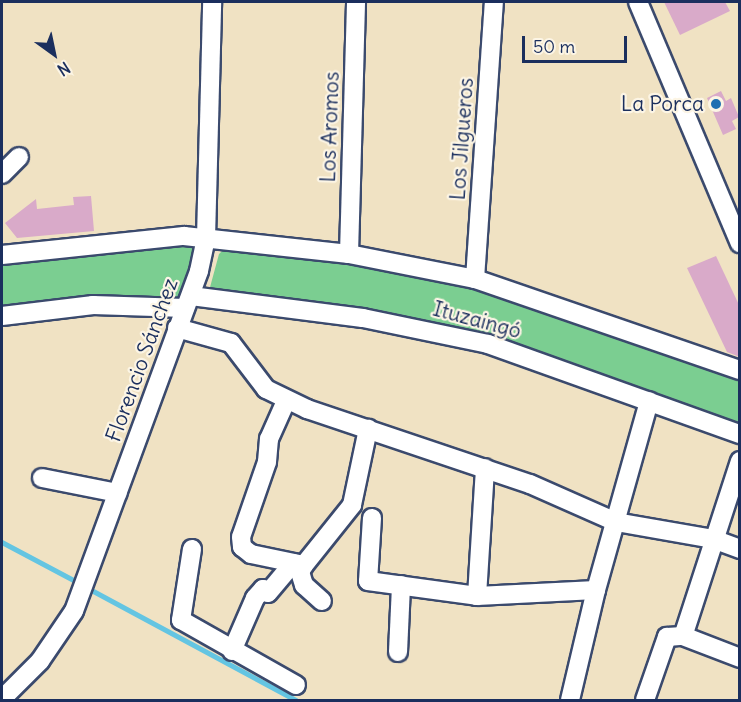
<!DOCTYPE html>
<html>
<head>
<meta charset="utf-8">
<style>
  body { margin:0 }
  #map { position:relative; width:741px; height:702px; overflow:hidden; background:#f0e2c3; font-family:Delius,sans-serif }
  div>[style] { position:absolute }
  [style*='--x'] { left:calc(var(--x)*1px); top:calc(var(--y)*1px); width:calc(var(--w)*1px); rotate:calc(var(--a)*1deg) }
  .green>* { inset:0; background:#7bce91 }
  .stream>* { height:4.5px; margin:-2.25px; padding:0 2.25px; transform-origin:2.25px; border-radius:2.25px; background:#64c5e2 }
  .building>* { inset:0; background:#d9aac9 }
  .roads { filter:drop-shadow(2px 0 #3b4a6d) drop-shadow(-2px 0 #3b4a6d) drop-shadow(0 2px #3b4a6d) drop-shadow(0 -2px #3b4a6d) }
  .minor>* { height:18px; margin:-9px; padding:0 9px; transform-origin:9px; border-radius:9px; background:#fff }
  .dots>* { width:16px; height:16px; translate:-50% -50%; box-sizing:border-box; border:3px solid #fcf5e5; border-radius:50% }
  span { translate:-50% -50%; white-space:nowrap; text-align:center; line-height:1.15; -webkit-text-stroke:4.5px #fcf5e5; paint-order:stroke }
  .poi-label { font-size:21px; color:#1b2f5e }
  .right { translate:-100% -50%; text-align:right }
  .street-label { font-size:21px; color:#1b2f5e }
  .frame { position:absolute; inset:0; border:3px solid #1b2f5e; pointer-events:none }
  .north { position:absolute; left:24px; top:24px; width:60px; height:60px; -webkit-text-stroke:4px #fcf5e5; paint-order:stroke; rotate:147deg; font-size:16px; font-weight:700; line-height:24px; text-align:center; color:#1b2f5e }
  .north::after { content:''; display:block; margin:auto; width:21px; height:27px; background:#1b2f5e; clip-path:polygon(50% 0,100% 100%,50% 72%,0 100%) }
  .scale { position:absolute; left:522px; top:36px; width:105px; height:27px; box-sizing:border-box; border:3px solid #1b2f5e; border-top:0; padding-left:8px; font-size:18px; line-height:21px; white-space:nowrap; color:#1b2f5e; -webkit-text-stroke:4px #fcf5e5; paint-order:stroke }
</style>
</head>
<body>
<div id="map">
  <div class="green">
    <i style="clip-path:polygon(198px 245px,181px 299px,2px 311px,2px 266px)"></i>
    <i style="clip-path:polygon(225px 248px,365px 266px,480px 289px,739px 378px,739px 428px,571px 366px,209px 291px,219px 254px)"></i>
  </div>
  <div class="stream">
    <i style="--x:2;--y:542;--w:87;--a:28"></i>
    <i style="--x:86;--y:587;--w:238;--a:28.3"></i>
  </div>
  <div class="building">
    <i style="clip-path:polygon(664px 2px,725px 2px,730px 11px,680px 35px)"></i>
    <i style="clip-path:polygon(721px 91px,726px 101px,731px 98px,739px 117px,732px 121px,736px 129px,723px 135px,707px 98px)"></i>
    <i style="clip-path:polygon(91px 196px,94px 231px,17px 238px,5px 223px,36px 199px,37px 209px,74px 205px,73px 197px)"></i>
    <i style="clip-path:polygon(716px 256px,740px 307px,740px 357px,727px 352px,687px 268px)"></i>
  </div>
  <div class="roads">
    <div class="minor">
      <i style="--x:638;--y:2;--w:262;--a:67.1"></i>
      <i style="--x:2;--y:174;--w:24;--a:-45"></i>
      <i style="--x:349;--y:254;--w:252;--a:-88.4"></i>
      <i style="--x:2;--y:255;--w:183;--a:-6"></i>
      <i style="--x:184;--y:236;--w:166;--a:6.2"></i>
      <i style="--x:349;--y:254;--w:128;--a:11.2"></i>
      <i style="--x:475;--y:279;--w:280;--a:19"></i>
      <i style="--x:475;--y:279;--w:278;--a:-86.1"></i>
      <i style="--x:191;--y:296;--w:173;--a:7.3"></i>
      <i style="--x:363;--y:318;--w:128;--a:11.7"></i>
      <i style="--x:488;--y:344;--w:268;--a:19.7"></i>
      <i style="--x:2;--y:316;--w:92;--a:-6.9"></i>
      <i style="--x:93;--y:305;--w:92;--a:1.9"></i>
      <i style="--x:177;--y:328;--w:56;--a:15.5"></i>
      <i style="--x:231;--y:343;--w:58;--a:52.7"></i>
      <i style="--x:266;--y:389;--w:46;--a:26"></i>
      <i style="--x:307;--y:409;--w:235;--a:18.6"></i>
      <i style="--x:530;--y:484;--w:94;--a:23.8"></i>
      <i style="--x:616;--y:522;--w:98;--a:9.9"></i>
      <i style="--x:713;--y:539;--w:29;--a:20"></i>
      <i style="--x:286;--y:401;--w:42;--a:114.1"></i>
      <i style="--x:269;--y:439;--w:23;--a:95"></i>
      <i style="--x:267;--y:462;--w:79;--a:109.1"></i>
      <i style="--x:241;--y:537;--w:10;--a:84"></i>
      <i style="--x:242;--y:547;--w:11;--a:38"></i>
      <i style="--x:251;--y:554;--w:54;--a:11.7"></i>
      <i style="--x:304;--y:565;--w:77;--a:-51.3"></i>
      <i style="--x:352;--y:505;--w:78;--a:-78.1"></i>
      <i style="--x:740;--y:461;--w:184;--a:108"></i>
      <i style="--x:683;--y:636;--w:61;--a:21.1"></i>
      <i style="--x:42;--y:478;--w:77;--a:11.2"></i>
      <i style="--x:372;--y:518;--w:63;--a:93.6"></i>
      <i style="--x:368;--y:581;--w:110;--a:7.8"></i>
      <i style="--x:477;--y:596;--w:119;--a:-2.9"></i>
      <i style="--x:192;--y:549;--w:72;--a:98.8"></i>
      <i style="--x:181;--y:620;--w:132;--a:29.5"></i>
      <i style="--x:304;--y:565;--w:8;--a:120"></i>
      <i style="--x:300;--y:572;--w:14;--a:73"></i>
      <i style="--x:304;--y:585;--w:24;--a:42"></i>
      <i style="--x:477;--y:596;--w:128;--a:-86.4"></i>
      <i style="--x:232;--y:651;--w:58;--a:-66.5"></i>
      <i style="--x:255;--y:598;--w:12;--a:-48"></i>
      <i style="--x:263;--y:589;--w:6;--a:39"></i>
      <i style="--x:268;--y:593;--w:39;--a:-50"></i>
      <i style="--x:398;--y:652;--w:67;--a:-87.4"></i>
      <i style="--x:2;--y:699;--w:54;--a:-45"></i>
      <i style="--x:40;--y:661;--w:60;--a:-55.8"></i>
      <i style="--x:74;--y:611;--w:362;--a:-69.8"></i>
      <i style="--x:199;--y:271;--w:34;--a:-78"></i>
      <i style="--x:206;--y:238;--w:236;--a:-88.5"></i>
      <i style="--x:570;--y:700;--w:113;--a:-76.7"></i>
      <i style="--x:596;--y:590;--w:196;--a:-74.3"></i>
      <i style="--x:645;--y:700;--w:67;--a:-70.8"></i>
      <i style="--x:667;--y:637;--w:16;--a:-4"></i>
    </div>
  </div>
  <div class="dots">
    <i style="left:716px;top:104px;background:#1f6fb2"></i>
  </div>
  <div class="poi-label">
    <span class="right" style="left:704px;top:104px">La Porca</span>
  </div>
  <div class="street-label">
    <span style="left:330px;top:127px;rotate:-88deg">Los Aromos</span>
    <span style="left:462px;top:139px;rotate:-86deg">Los Jilgueros</span>
    <span style="left:477px;top:320px;rotate:15deg">Ituzaingó</span>
    <span style="left:142px;top:360px;rotate:-70deg">Florencio Sánchez</span>
  </div>
  <div class="frame"></div>
  <div class="north">N</div>
  <div class="scale">50 m</div>
</div>
</body>
</html>
